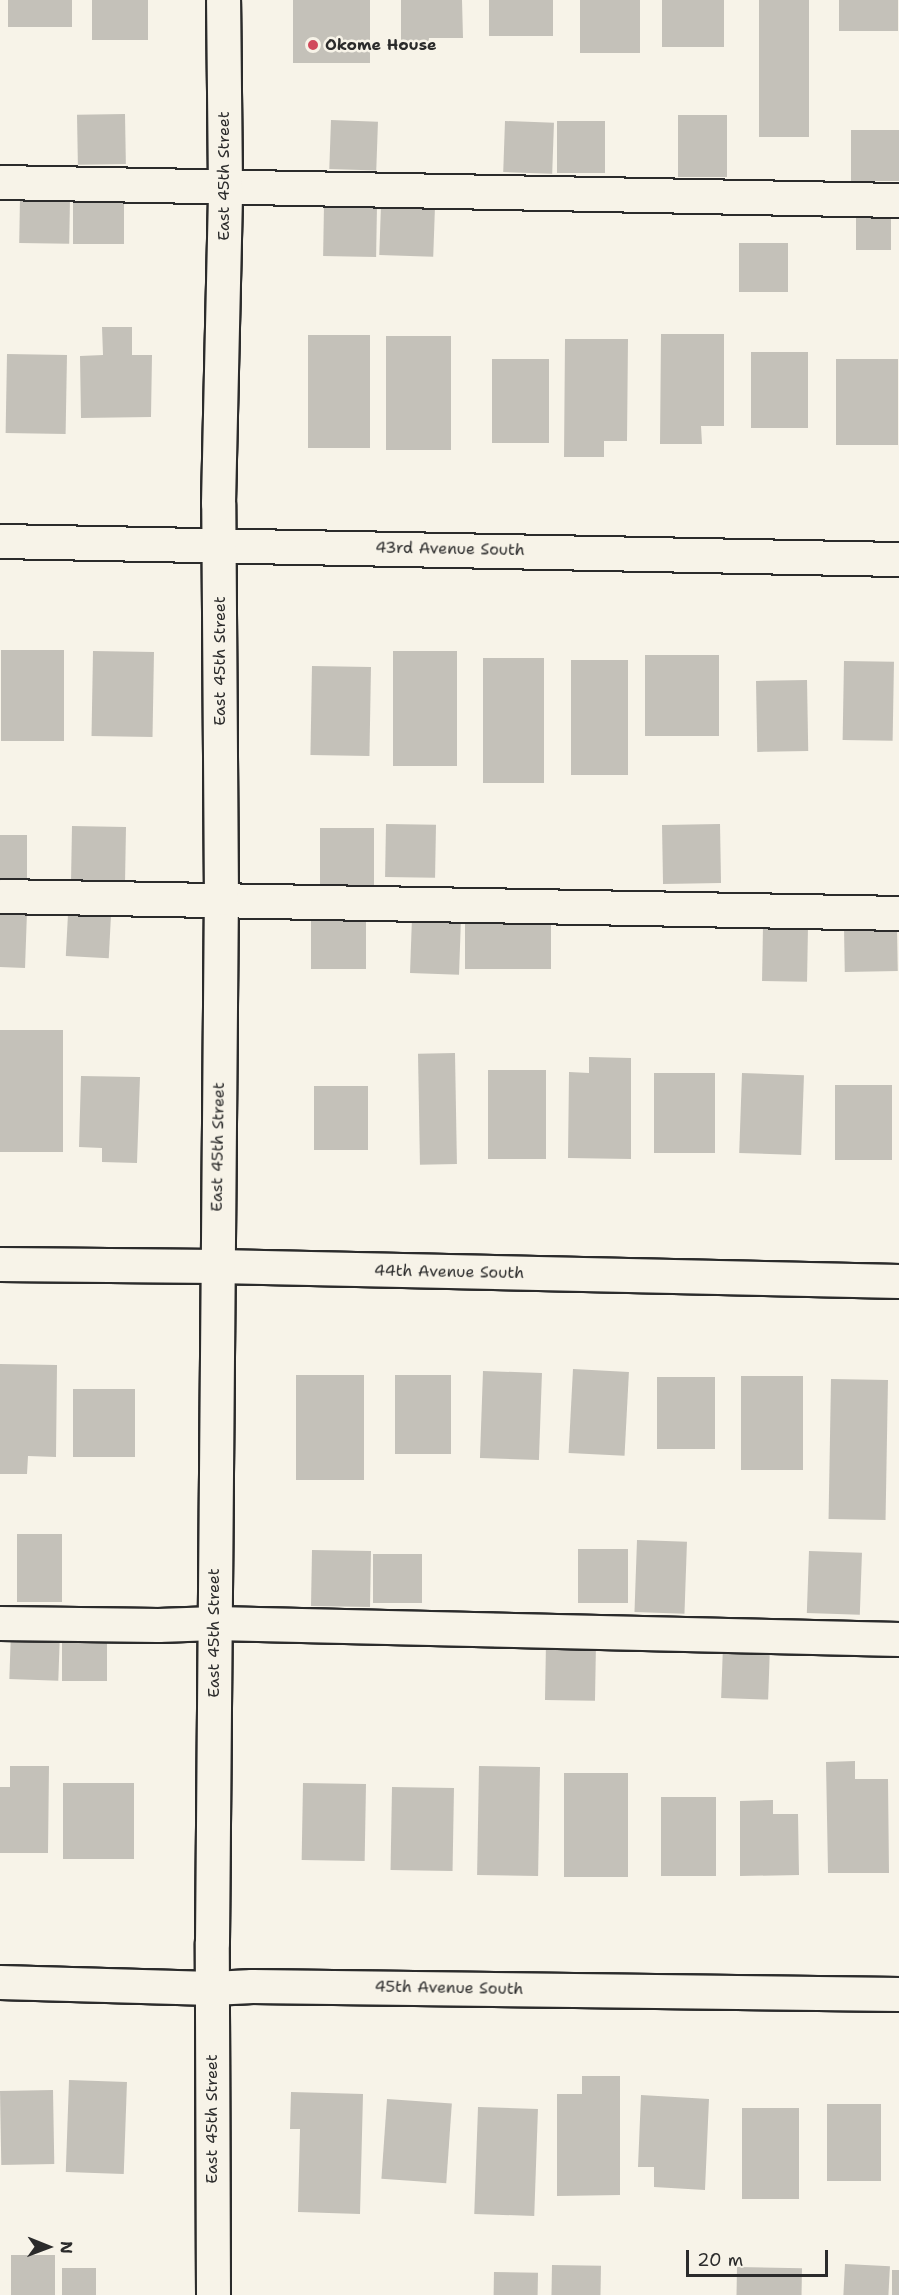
<!DOCTYPE html>
<html>
<head>
<meta charset="utf-8">
<style>
  body { margin:0 }
  #map { position:relative; width:899px; height:2295px; overflow:hidden; background:#f7f3e8; font-family:"Shantell Sans",sans-serif }
  div>[style] { position:absolute }
  [style*='--x'] { left:calc(var(--x)*1px); top:calc(var(--y)*1px); width:calc(var(--w)*1px); rotate:calc(var(--a)*1deg) }
  .building>* { inset:0; background:#c4c1b9; transform-origin:0 0 }
  .roads { filter:drop-shadow(2px 0 #2b2b2b) drop-shadow(-2px 0 #2b2b2b) drop-shadow(0 2px #2b2b2b) drop-shadow(0 -2px #2b2b2b) }
  .minor>* { height:33px; margin:-16.5px; padding:0 16.5px; transform-origin:16.5px; border-radius:16.5px; background:#f7f3e8 }
  .dots>* { width:16px; height:16px; translate:-50% -50%; box-sizing:border-box; border:3px solid #f7f3e8; border-radius:50% }
  span { translate:-50% -50%; white-space:nowrap; text-align:center; line-height:1.15; -webkit-text-stroke:5px #f7f3e8; paint-order:stroke }
  .poi-label { font-size:16px; color:#2b2b2b; font-weight:700 }
  .left { translate:0 -50%; text-align:left }
  .street-label { font-size:16px; color:#2b2b2b }
  .north { position:absolute; left:18px; top:2217px; width:60px; height:60px; -webkit-text-stroke:4px #f7f3e8; paint-order:stroke; rotate:91deg; font-size:16px; font-weight:700; line-height:24px; text-align:center; color:#2b2b2b }
  .north::after { content:''; display:block; margin:auto; width:21px; height:27px; background:#2b2b2b; clip-path:polygon(50% 0,100% 100%,50% 72%,0 100%) }
  .scale { position:absolute; left:686px; top:2250px; width:142px; height:27px; box-sizing:border-box; border:3px solid #2b2b2b; border-top:0; padding-left:8px; font-size:18px; line-height:21px; white-space:nowrap; color:#2b2b2b; -webkit-text-stroke:4px #f7f3e8; paint-order:stroke }
</style>
</head>
<body>
<div id="map">
  <div class="building">
    <i style="left:8px;top:0;width:64px;height:27px"></i>
    <i style="left:92px;top:0;width:56px;height:40px"></i>
    <i style="left:293px;top:0;width:77px;height:63px"></i>
    <i style="clip-path:polygon(401px 0,462px 0,463px 38px,429px 38px,428px 48px,401px 49px)"></i>
    <i style="left:489px;top:0;width:64px;height:36px"></i>
    <i style="left:580px;top:0;width:60px;height:53px"></i>
    <i style="left:662px;top:0;width:62px;height:47px"></i>
    <i style="left:759px;top:0;width:50px;height:137px"></i>
    <i style="left:839px;top:0;width:59px;height:31px"></i>
    <i style="left:125px;top:114px;width:50px;height:48px;rotate:89deg"></i>
    <i style="left:678px;top:115px;width:49px;height:62px"></i>
    <i style="left:331px;top:120px;width:47px;height:49px;rotate:2deg"></i>
    <i style="left:505px;top:121px;width:49px;height:51px;rotate:2deg"></i>
    <i style="left:557px;top:121px;width:48px;height:52px"></i>
    <i style="left:851px;top:130px;width:48px;height:51px"></i>
    <i style="left:20px;top:198px;width:50px;height:45px;rotate:1deg"></i>
    <i style="left:124px;top:198px;width:46px;height:51px;rotate:90deg"></i>
    <i style="left:324px;top:205px;width:53px;height:51px;rotate:1deg"></i>
    <i style="left:381px;top:205px;width:54px;height:50px;rotate:2deg"></i>
    <i style="left:856px;top:213px;width:35px;height:37px"></i>
    <i style="left:788px;top:243px;width:49px;height:49px;rotate:90deg"></i>
    <i style="clip-path:polygon(102px 327px,132px 327px,132px 355px,152px 355px,151px 417px,81px 418px,80px 356px,103px 355px)"></i>
    <i style="clip-path:polygon(661px 334px,724px 334px,724px 426px,701px 426px,702px 444px,660px 444px)"></i>
    <i style="left:308px;top:335px;width:62px;height:113px"></i>
    <i style="left:386px;top:336px;width:65px;height:114px"></i>
    <i style="clip-path:polygon(565px 339px,628px 339px,627px 441px,604px 441px,604px 457px,564px 457px)"></i>
    <i style="left:808px;top:352px;width:76px;height:57px;rotate:90deg"></i>
    <i style="left:7px;top:354px;width:60px;height:79px;rotate:1deg"></i>
    <i style="left:492px;top:359px;width:57px;height:84px"></i>
    <i style="left:836px;top:359px;width:62px;height:86px"></i>
    <i style="left:1px;top:650px;width:63px;height:91px"></i>
    <i style="left:93px;top:651px;width:61px;height:85px;rotate:1deg"></i>
    <i style="left:393px;top:651px;width:64px;height:115px"></i>
    <i style="left:645px;top:655px;width:74px;height:81px"></i>
    <i style="left:483px;top:658px;width:61px;height:125px"></i>
    <i style="left:571px;top:660px;width:57px;height:115px"></i>
    <i style="left:844px;top:661px;width:50px;height:79px;rotate:1deg"></i>
    <i style="left:312px;top:666px;width:59px;height:89px;rotate:1deg"></i>
    <i style="left:807px;top:680px;width:71px;height:51px;rotate:89deg"></i>
    <i style="left:386px;top:824px;width:50px;height:53px;rotate:1deg"></i>
    <i style="left:720px;top:824px;width:59px;height:58px;rotate:89deg"></i>
    <i style="left:72px;top:826px;width:54px;height:57px;rotate:1deg"></i>
    <i style="left:320px;top:828px;width:54px;height:61px"></i>
    <i style="left:0;top:835px;width:27px;height:45px"></i>
    <i style="left:0;top:911px;width:27px;height:56px;rotate:2deg"></i>
    <i style="left:68px;top:914px;width:43px;height:42px;rotate:3deg"></i>
    <i style="left:412px;top:917px;width:49px;height:56px;rotate:2deg"></i>
    <i style="left:366px;top:920px;width:49px;height:55px;rotate:90deg"></i>
    <i style="left:465px;top:920px;width:86px;height:49px"></i>
    <i style="left:763px;top:926px;width:45px;height:55px;rotate:1deg"></i>
    <i style="left:897px;top:927px;width:44px;height:53px;rotate:89deg"></i>
    <i style="left:0;top:1030px;width:63px;height:122px"></i>
    <i style="left:455px;top:1053px;width:111px;height:37px;rotate:89deg"></i>
    <i style="clip-path:polygon(589px 1057px,631px 1058px,631px 1159px,568px 1158px,569px 1072px,589px 1073px)"></i>
    <i style="left:488px;top:1070px;width:58px;height:89px"></i>
    <i style="left:654px;top:1073px;width:61px;height:80px"></i>
    <i style="left:742px;top:1073px;width:62px;height:80px;rotate:2deg"></i>
    <i style="clip-path:polygon(81px 1076px,140px 1077px,137px 1163px,102px 1162px,102px 1148px,79px 1147px)"></i>
    <i style="left:835px;top:1085px;width:57px;height:75px"></i>
    <i style="left:314px;top:1086px;width:54px;height:64px"></i>
    <i style="clip-path:polygon(0 1364px,57px 1365px,56px 1457px,28px 1456px,27px 1474px,0 1474px)"></i>
    <i style="left:573px;top:1369px;width:56px;height:84px;rotate:3deg"></i>
    <i style="left:483px;top:1371px;width:59px;height:87px;rotate:2deg"></i>
    <i style="left:296px;top:1375px;width:68px;height:105px"></i>
    <i style="left:395px;top:1375px;width:56px;height:79px"></i>
    <i style="left:741px;top:1376px;width:62px;height:94px"></i>
    <i style="left:657px;top:1377px;width:58px;height:72px"></i>
    <i style="left:831px;top:1379px;width:57px;height:140px;rotate:1deg"></i>
    <i style="left:73px;top:1389px;width:62px;height:68px"></i>
    <i style="left:17px;top:1534px;width:45px;height:68px"></i>
    <i style="left:637px;top:1540px;width:50px;height:72px;rotate:2deg"></i>
    <i style="left:578px;top:1549px;width:50px;height:54px"></i>
    <i style="left:312px;top:1550px;width:59px;height:56px;rotate:1deg"></i>
    <i style="left:809px;top:1551px;width:53px;height:62px;rotate:2deg"></i>
    <i style="left:373px;top:1554px;width:49px;height:49px"></i>
    <i style="left:11px;top:1631px;width:49px;height:48px;rotate:2deg"></i>
    <i style="left:62px;top:1632px;width:45px;height:49px"></i>
    <i style="left:546px;top:1642px;width:50px;height:58px;rotate:1deg"></i>
    <i style="left:723px;top:1645px;width:47px;height:53px;rotate:2deg"></i>
    <i style="clip-path:polygon(855px 1761px,855px 1779px,888px 1779px,889px 1873px,828px 1873px,826px 1762px)"></i>
    <i style="clip-path:polygon(10px 1766px,49px 1766px,48px 1853px,0 1853px,0 1787px,10px 1787px)"></i>
    <i style="left:479px;top:1766px;width:61px;height:109px;rotate:1deg"></i>
    <i style="left:564px;top:1773px;width:64px;height:104px"></i>
    <i style="left:134px;top:1783px;width:76px;height:71px;rotate:90deg"></i>
    <i style="left:303px;top:1783px;width:63px;height:77px;rotate:1deg"></i>
    <i style="left:392px;top:1787px;width:62px;height:83px;rotate:1deg"></i>
    <i style="left:661px;top:1797px;width:55px;height:79px"></i>
    <i style="clip-path:polygon(773px 1800px,773px 1814px,798px 1814px,799px 1875px,740px 1876px,740px 1801px)"></i>
    <i style="clip-path:polygon(582px 2076px,620px 2076px,620px 2195px,557px 2196px,557px 2094px,582px 2094px)"></i>
    <i style="left:69px;top:2080px;width:58px;height:92px;rotate:2deg"></i>
    <i style="left:53px;top:2090px;width:74px;height:53px;rotate:89deg"></i>
    <i style="clip-path:polygon(291px 2092px,363px 2094px,360px 2214px,298px 2212px,300px 2129px,290px 2129px)"></i>
    <i style="clip-path:polygon(641px 2095px,709px 2099px,705px 2190px,654px 2187px,654px 2167px,638px 2167px)"></i>
    <i style="left:387px;top:2099px;width:65px;height:80px;rotate:4deg"></i>
    <i style="left:827px;top:2104px;width:54px;height:77px"></i>
    <i style="left:478px;top:2107px;width:60px;height:107px;rotate:2deg"></i>
    <i style="left:742px;top:2108px;width:57px;height:91px"></i>
    <i style="left:11px;top:2255px;width:44px;height:40px"></i>
    <i style="left:845px;top:2264px;width:45px;height:31px;rotate:3deg"></i>
    <i style="left:552px;top:2265px;width:49px;height:30px;rotate:1deg"></i>
    <i style="left:737px;top:2267px;width:65px;height:28px;rotate:1deg"></i>
    <i style="left:62px;top:2268px;width:34px;height:27px"></i>
    <i style="left:892px;top:2270px;width:7px;height:25px"></i>
    <i style="left:494px;top:2272px;width:44px;height:23px;rotate:1deg"></i>
  </div>
  <div class="roads">
    <div class="minor">
      <i style="--x:0;--y:182;--w:899;--a:1.15"></i>
      <i style="--x:0;--y:541;--w:899;--a:1.15"></i>
      <i style="--x:0;--y:896;--w:899;--a:1.08"></i>
      <i style="--x:0;--y:1264;--w:217;--a:0.5"></i>
      <i style="--x:217;--y:1266;--w:682;--a:1.26"></i>
      <i style="--x:0;--y:1623;--w:158;--a:0.7"></i>
      <i style="--x:158;--y:1625;--w:57;--a:-2"></i>
      <i style="--x:215;--y:1623;--w:684;--a:1.34"></i>
      <i style="--x:0;--y:1982;--w:212;--a:1.6"></i>
      <i style="--x:212;--y:1988;--w:40;--a:-2.9"></i>
      <i style="--x:252;--y:1986;--w:647;--a:0.71"></i>
      <i style="--x:213;--y:2295;--w:353;--a:-90.2"></i>
      <i style="--x:212;--y:1942;--w:1044;--a:-89.51"></i>
      <i style="--x:221;--y:898;--w:395;--a:-90.4"></i>
      <i style="--x:218;--y:503;--w:317;--a:-88.7"></i>
      <i style="--x:225;--y:186;--w:186;--a:-90.6"></i>
    </div>
  </div>
  <div class="dots">
    <i style="left:313px;top:45px;background:#d1495b"></i>
  </div>
  <div class="poi-label">
    <span class="left" style="left:325px;top:45px">Okome House</span>
  </div>
  <div class="street-label">
    <span style="left:224px;top:176px;rotate:-90deg">East 45th Street</span>
    <span style="left:450px;top:549px;rotate:1deg">43rd Avenue South</span>
    <span style="left:220px;top:661px;rotate:-90deg">East 45th Street</span>
    <span style="left:218px;top:1147px;rotate:-89deg">East 45th Street</span>
    <span style="left:449px;top:1272px;rotate:1deg">44th Avenue South</span>
    <span style="left:214px;top:1633px;rotate:-90deg">East 45th Street</span>
    <span style="left:449px;top:1988px;rotate:1deg">45th Avenue South</span>
    <span style="left:212px;top:2119px;rotate:-90deg">East 45th Street</span>
  </div>
  <div class="north">N</div>
  <div class="scale">20 m</div>
</div>
</body>
</html>
